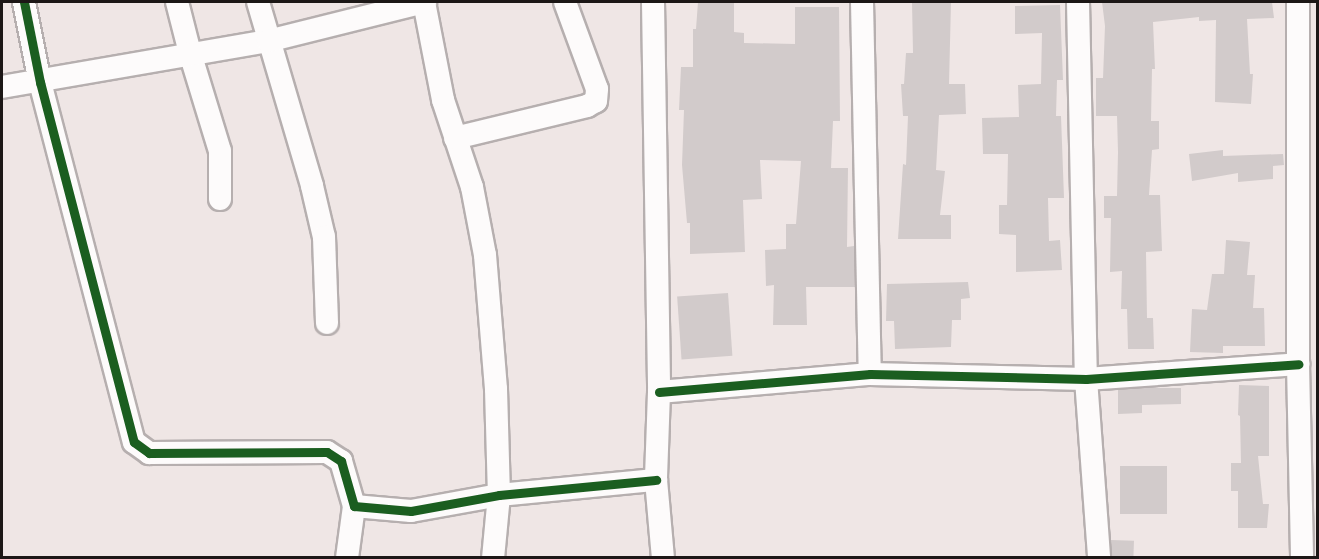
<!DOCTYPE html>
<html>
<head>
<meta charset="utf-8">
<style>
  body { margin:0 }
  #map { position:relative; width:1319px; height:559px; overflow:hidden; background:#efe6e5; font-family:Signika,sans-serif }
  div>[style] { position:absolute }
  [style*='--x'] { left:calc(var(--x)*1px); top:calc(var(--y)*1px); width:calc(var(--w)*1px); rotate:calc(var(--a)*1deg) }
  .building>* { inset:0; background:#d2cbcb; transform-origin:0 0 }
  .roads { filter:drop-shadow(2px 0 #b6afaf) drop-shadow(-2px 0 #b6afaf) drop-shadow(0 2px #b6afaf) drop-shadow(0 -2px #b6afaf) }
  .minor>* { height:22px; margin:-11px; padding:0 11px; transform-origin:11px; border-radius:11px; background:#fdfbfb }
  .cycleway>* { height:9px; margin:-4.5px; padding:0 4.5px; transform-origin:4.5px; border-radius:4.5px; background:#1b5e20 }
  span { translate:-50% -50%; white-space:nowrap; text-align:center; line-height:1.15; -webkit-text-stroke:4.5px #fef1f0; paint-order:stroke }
  .frame { position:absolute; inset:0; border:3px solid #1c1716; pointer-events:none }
</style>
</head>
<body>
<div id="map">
  <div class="building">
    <i style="clip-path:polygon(698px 2px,734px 2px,734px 32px,744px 33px,744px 43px,795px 44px,795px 7px,839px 7px,840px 121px,833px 121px,831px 168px,848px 168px,847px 247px,854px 246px,855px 287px,806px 287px,807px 325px,773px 325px,774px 285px,766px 286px,765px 250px,786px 249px,786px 224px,796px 224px,801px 161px,760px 160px,762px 199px,743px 200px,745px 252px,690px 254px,690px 223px,687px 223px,682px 165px,684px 110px,679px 110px,681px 67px,693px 67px,693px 29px,696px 29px)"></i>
    <i style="clip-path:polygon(912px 2px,951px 2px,949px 84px,965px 84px,966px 114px,939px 115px,936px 170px,945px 171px,940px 215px,951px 215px,951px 239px,898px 239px,903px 164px,906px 165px,908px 116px,903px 116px,901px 84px,904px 84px,906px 53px,913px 53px)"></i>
    <i style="clip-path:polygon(1102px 2px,1272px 2px,1274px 18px,1247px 19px,1250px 74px,1253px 74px,1251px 104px,1215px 102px,1216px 20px,1199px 21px,1199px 17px,1153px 22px,1155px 69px,1152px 69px,1151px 121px,1159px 121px,1159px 149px,1152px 150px,1149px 195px,1160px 195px,1162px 251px,1146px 252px,1147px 318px,1153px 318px,1154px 349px,1128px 349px,1127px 309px,1121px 309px,1122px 271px,1110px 272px,1111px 218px,1104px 218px,1104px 196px,1117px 196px,1118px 152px,1117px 116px,1096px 116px,1096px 78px,1103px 78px,1105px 26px)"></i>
    <i style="clip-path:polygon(1060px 5px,1063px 80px,1057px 80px,1056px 116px,1061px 116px,1064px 198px,1048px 198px,1049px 241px,1060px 240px,1062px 270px,1016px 272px,1016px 235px,999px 234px,999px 205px,1007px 205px,1008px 154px,983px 154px,982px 118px,1019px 117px,1018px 85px,1041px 84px,1042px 33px,1015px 34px,1015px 6px)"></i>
    <i style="clip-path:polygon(1223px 150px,1223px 156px,1283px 154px,1284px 165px,1273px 166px,1273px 179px,1238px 182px,1238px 173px,1192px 181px,1189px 154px)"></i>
    <i style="clip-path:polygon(1226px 240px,1250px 242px,1247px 275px,1255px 275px,1253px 308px,1264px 308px,1265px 346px,1223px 346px,1223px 353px,1190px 352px,1192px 309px,1207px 310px,1212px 274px,1224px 274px)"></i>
    <i style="clip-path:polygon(968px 282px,970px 298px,961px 299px,961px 320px,952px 320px,951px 347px,895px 349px,894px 321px,886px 321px,887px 284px)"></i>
    <i style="left:728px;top:293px;width:63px;height:51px;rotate:86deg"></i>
    <i style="clip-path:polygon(1239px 385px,1269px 386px,1269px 456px,1258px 456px,1263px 504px,1269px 504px,1267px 528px,1238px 528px,1238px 491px,1231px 491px,1231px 463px,1241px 463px,1240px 416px,1238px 415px)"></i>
    <i style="clip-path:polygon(1147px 388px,1181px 388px,1181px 404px,1142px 405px,1142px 413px,1118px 414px,1118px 390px)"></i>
    <i style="left:1167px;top:466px;width:48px;height:47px;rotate:90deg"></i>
    <i style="left:1111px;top:540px;width:23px;height:18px;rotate:2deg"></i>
  </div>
  <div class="roads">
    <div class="minor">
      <i style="--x:24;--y:2;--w:82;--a:78.7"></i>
      <i style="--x:40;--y:82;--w:372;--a:75.4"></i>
      <i style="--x:134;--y:442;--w:19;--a:36"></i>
      <i style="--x:149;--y:453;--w:178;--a:-0.3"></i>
      <i style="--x:327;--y:452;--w:17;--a:33"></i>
      <i style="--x:341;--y:461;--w:47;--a:73.9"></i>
      <i style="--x:354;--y:506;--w:57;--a:5"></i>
      <i style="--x:411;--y:511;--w:89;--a:-10.3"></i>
      <i style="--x:499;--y:495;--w:158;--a:-5.5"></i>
      <i style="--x:177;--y:2;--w:53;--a:75.7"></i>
      <i style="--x:190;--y:53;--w:102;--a:73"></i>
      <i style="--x:220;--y:151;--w:48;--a:90"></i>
      <i style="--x:258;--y:2;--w:192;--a:73.6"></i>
      <i style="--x:312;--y:186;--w:52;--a:76.8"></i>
      <i style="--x:324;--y:237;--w:86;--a:88"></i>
      <i style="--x:424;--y:2;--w:100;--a:79"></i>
      <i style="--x:443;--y:100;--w:92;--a:71.6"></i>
      <i style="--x:472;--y:187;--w:69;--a:79.2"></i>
      <i style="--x:485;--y:255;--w:134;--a:85.3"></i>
      <i style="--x:496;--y:389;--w:106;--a:88.4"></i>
      <i style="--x:499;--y:495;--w:63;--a:95.4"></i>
      <i style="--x:653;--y:2;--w:390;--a:89.1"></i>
      <i style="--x:659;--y:392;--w:88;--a:92"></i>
      <i style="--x:656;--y:480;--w:78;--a:84.9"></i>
      <i style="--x:862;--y:2;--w:372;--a:88.8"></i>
      <i style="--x:1078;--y:2;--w:377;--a:88.8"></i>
      <i style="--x:1086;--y:379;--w:179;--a:85.8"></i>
      <i style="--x:1298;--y:2;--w:362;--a:90"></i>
      <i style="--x:1298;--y:364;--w:194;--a:88.8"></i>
      <i style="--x:2;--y:87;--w:270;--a:-9.8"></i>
      <i style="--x:268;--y:41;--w:162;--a:-14"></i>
      <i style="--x:455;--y:138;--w:136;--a:-13.6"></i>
      <i style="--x:587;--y:106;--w:10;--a:-29"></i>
      <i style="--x:596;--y:101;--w:12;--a:-85"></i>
      <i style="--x:597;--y:89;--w:93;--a:-110.2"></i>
      <i style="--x:659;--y:392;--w:212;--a:-4.9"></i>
      <i style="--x:870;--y:374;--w:216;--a:1.3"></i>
      <i style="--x:1086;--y:379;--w:213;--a:-4"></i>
      <i style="--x:347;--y:558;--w:52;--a:-82.3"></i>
    </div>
  </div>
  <div class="cycleway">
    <i style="--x:24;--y:2;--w:82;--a:78.7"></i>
    <i style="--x:40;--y:82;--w:372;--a:75.4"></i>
    <i style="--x:134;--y:442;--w:19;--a:36"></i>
    <i style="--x:149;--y:453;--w:178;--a:-0.3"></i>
    <i style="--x:327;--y:452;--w:17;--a:33"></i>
    <i style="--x:341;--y:461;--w:47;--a:73.9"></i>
    <i style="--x:354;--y:506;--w:57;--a:5"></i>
    <i style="--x:411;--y:511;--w:89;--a:-10.3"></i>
    <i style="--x:499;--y:495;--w:158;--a:-5.5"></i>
    <i style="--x:659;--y:392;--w:212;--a:-4.9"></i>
    <i style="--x:870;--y:374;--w:216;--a:1.3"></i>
    <i style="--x:1086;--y:379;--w:213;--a:-4"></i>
  </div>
  <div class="frame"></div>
</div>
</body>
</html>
